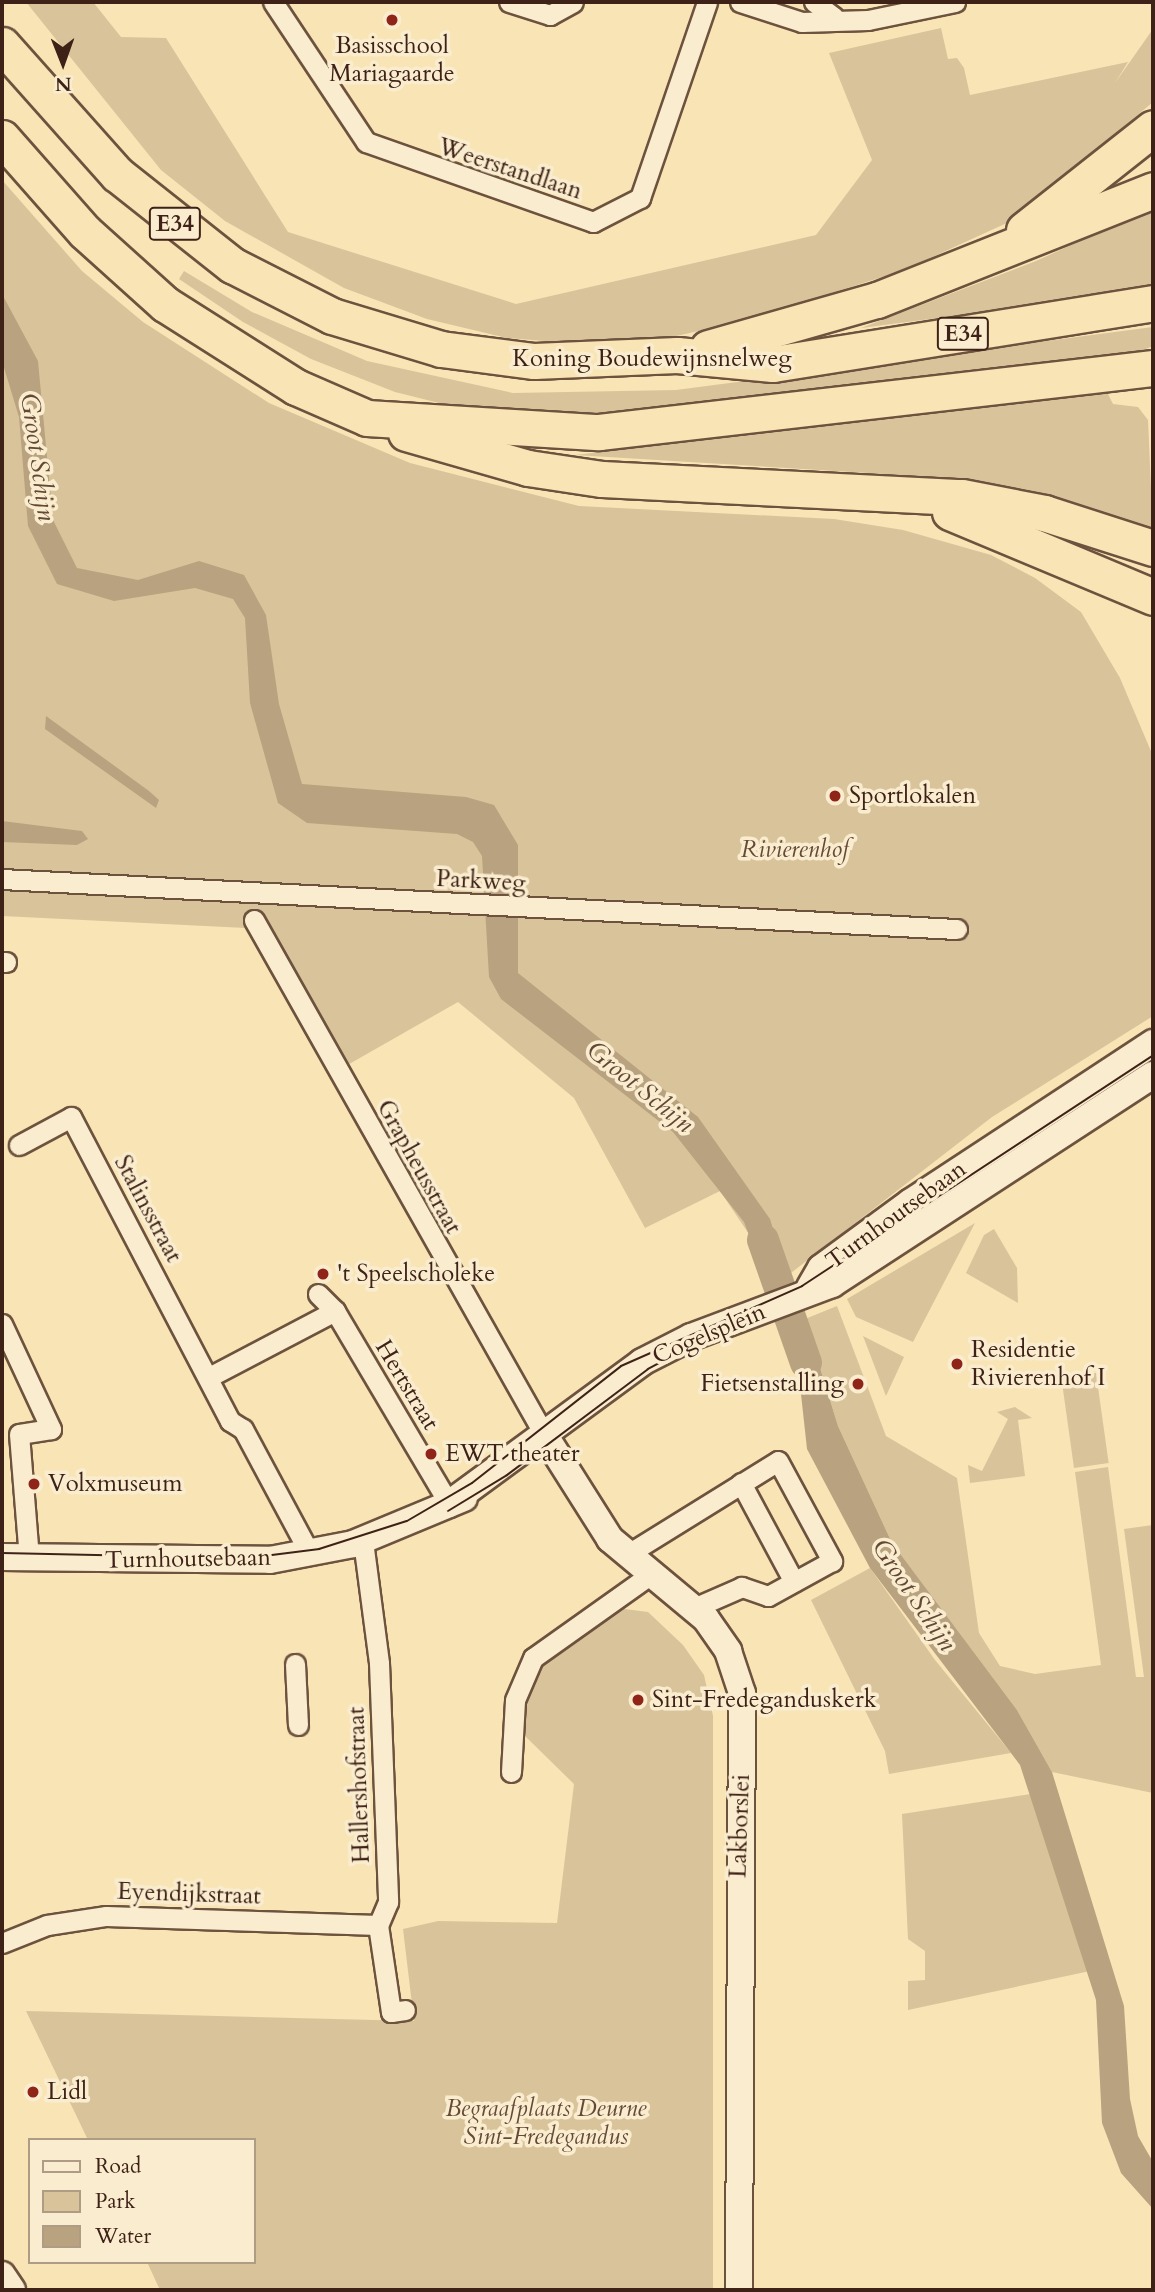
<!DOCTYPE html>
<html>
<head>
<meta charset="utf-8">
<style>
  body { margin:0 }
  #map { position:relative; width:1155px; height:2292px; overflow:hidden; background:#f8e4b5; font-family:Cardo,serif }
  div>[style] { position:absolute }
  [style*='--x'] { left:calc(var(--x)*1px); top:calc(var(--y)*1px); width:calc(var(--w)*1px); rotate:calc(var(--a)*1deg) }
  .green>* { inset:0; background:#d9c39a; transform-origin:0 0 }
  .water>* { inset:0; background:#b9a27f }
  .river>* { height:32px; margin:-16px; padding:0 16px; transform-origin:16px; border-radius:16px; background:#b9a27f }
  .roads { filter:drop-shadow(2px 0 #6d523e) drop-shadow(-2px 0 #6d523e) drop-shadow(0 2px #6d523e) drop-shadow(0 -2px #6d523e) }
  .street>* { height:19px; margin:-9.5px; padding:0 9.5px; transform-origin:9.5px; border-radius:9.5px; background:#faedcf }
  .secondary>* { height:26px; margin:-13px; padding:0 13px; transform-origin:13px; border-radius:13px; background:#faedcf }
  .highway>* { height:35px; margin:-17.5px; padding:0 17.5px; transform-origin:17.5px; border-radius:17.5px; background:#f8e4b5 }
  .tram>* { height:2px; margin:-1px; padding:0 1px; transform-origin:1px; border-radius:1px; background:#3f2217 }
  .dots>* { width:19px; height:19px; translate:-50% -50%; box-sizing:border-box; border:4px solid #faedcf; border-radius:50% }
  span { translate:-50% -50%; white-space:nowrap; text-align:center; line-height:1.15; -webkit-text-stroke:7px #faedcf; paint-order:stroke }
  .shield-label span { padding:2px 5px; background:#faedcf; border:2px solid; border-radius:5px; -webkit-text-stroke-width:0 }
  .shield-label { font-size:23px; color:#3f2217; font-weight:700 }
  .poi-label { font-size:24px; color:#3f2217 }
  .left { translate:0 -50%; text-align:left }
  .right { translate:-100% -50%; text-align:right }
  .street-label { font-size:24px; color:#3f2217 }
  .park-label { font-size:24px; color:#664a38; font-style:italic }
  .water-label { font-size:26px; color:#644836; font-style:italic }
  .frame { position:absolute; inset:0; border:4px solid #3f2217; pointer-events:none }
  .legend { position:absolute; left:28px; top:2138px; width:228px; height:126px; box-sizing:border-box; background:#faedcf; border:2px solid #af9c85; margin:0; padding:9px 12px; list-style:none; font-size:21px; color:#3f2217 }
  .legend li { display:flex; align-items:center; gap:14px; height:35px }
  .legend b { width:35px; border:2px solid #af9c85 }
  .north { position:absolute; left:28px; top:28px; width:70px; height:70px; -webkit-text-stroke:5px #faedcf; paint-order:stroke; rotate:179deg; font-size:19px; font-weight:700; line-height:28px; text-align:center; color:#3f2217 }
  .north::after { content:''; display:block; margin:auto; width:24px; height:32px; background:#3f2217; clip-path:polygon(50% 0,100% 100%,50% 72%,0 100%) }
</style>
</head>
<body>
<div id="map">
  <div class="green">
    <i style="clip-path:polygon(26px 2px,93px 2px,121px 37px,166px 38px,288px 232px,516px 304px,816px 235px,872px 160px,829px 53px,941px 28px,948px 59px,957px 58px,964px 68px,970px 95px,1128px 62px,1115px 83px,1153px 29px,1153px 102px,1009px 222px,904px 270px,744px 321px,658px 340px,595px 345px,507px 338px,427px 319px,344px 288px,225px 221px,161px 170px)"></i>
    <i style="clip-path:polygon(2px 180px,82px 271px,143px 322px,269px 403px,410px 463px,579px 506px,834px 519px,903px 530px,991px 555px,1035px 578px,1081px 612px,1120px 678px,1153px 756px,1153px 1016px,992px 1117px,787px 1276px,768px 1284px,753px 1240px,720px 1191px,645px 1228px,574px 1098px,458px 1002px,344px 1067px,268px 929px,2px 916px)"></i>
    <i style="clip-path:polygon(1153px 208px,1153px 290px,861px 328px,1036px 261px)"></i>
    <i style="clip-path:polygon(184px 271px,252px 312px,367px 361px,513px 393px,676px 390px,1153px 327px,1153px 346px,1122px 359px,602px 418px,455px 407px,395px 392px,311px 359px,243px 322px,179px 279px)"></i>
    <i style="clip-path:polygon(1107px 392px,1113px 404px,1138px 407px,1148px 420px,1153px 534px,1011px 493px,901px 475px,575px 455px)"></i>
    <i style="clip-path:polygon(975px 1223px,913px 1342px,856px 1317px,847px 1299px)"></i>
    <i style="clip-path:polygon(994px 1229px,1017px 1268px,1018px 1303px,966px 1273px,984px 1235px)"></i>
    <i style="clip-path:polygon(837px 1306px,886px 1436px,957px 1478px,979px 1633px,1000px 1666px,1035px 1674px,1101px 1665px,1075px 1472px,1108px 1467px,1136px 1677px,1144px 1677px,1124px 1529px,1153px 1525px,1153px 1793px,1052px 1772px,1017px 1710px,893px 1545px,838px 1426px,805px 1319px)"></i>
    <i style="clip-path:polygon(863px 1336px,904px 1357px,886px 1396px)"></i>
    <i style="left:1096px;top:1373px;width:91px;height:35px;rotate:82deg"></i>
    <i style="clip-path:polygon(1015px 1407px,1032px 1418px,1018px 1420px,1025px 1476px,970px 1483px,968px 1465px,982px 1471px,1008px 1419px,997px 1412px)"></i>
    <i style="clip-path:polygon(870px 1568px,935px 1660px,1011px 1753px,889px 1774px,885px 1751px,811px 1600px)"></i>
    <i style="clip-path:polygon(617px 1608px,648px 1612px,683px 1645px,704px 1675px,713px 1716px,713px 2290px,160px 2290px,147px 2262px,254px 2262px,254px 2140px,88px 2140px,26px 2011px,414px 2021px,403px 1929px,438px 1921px,557px 1923px,574px 1784px,524px 1735px,526px 1700px,549px 1653px)"></i>
    <i style="clip-path:polygon(1031px 1794px,1090px 1971px,908px 2010px,908px 1981px,925px 1980px,925px 1951px,908px 1939px,902px 1814px)"></i>
  </div>
  <div class="water">
    <i style="clip-path:polygon(2px 294px,38px 361px,53px 520px,77px 568px,138px 580px,199px 561px,244px 575px,266px 615px,279px 704px,302px 784px,466px 797px,494px 805px,518px 845px,518px 973px,698px 1117px,770px 1219px,787px 1276px,768px 1284px,744px 1222px,673px 1132px,501px 999px,489px 977px,482px 856px,473px 842px,457px 834px,307px 823px,278px 803px,250px 703px,245px 618px,233px 599px,195px 588px,114px 601px,57px 584px,28px 526px,19px 417px,2px 361px)"></i>
    <i style="clip-path:polygon(46px 716px,149px 791px,159px 800px,156px 808px,45px 729px)"></i>
    <i style="clip-path:polygon(2px 821px,82px 831px,88px 839px,77px 845px,2px 842px)"></i>
    <i style="clip-path:polygon(805px 1319px,838px 1426px,892px 1543px,1017px 1710px,1052px 1772px,1124px 2006px,1130px 2099px,1138px 2136px,1153px 2162px,1153px 2209px,1121px 2173px,1102px 2123px,1096px 2000px,1020px 1765px,870px 1568px,807px 1449px,800px 1385px,783px 1327px)"></i>
  </div>
  <div class="river">
    <i style="--x:763;--y:1240;--w:130;--a:70.7"></i>
  </div>
  <div class="roads">
    <div class="street">
      <i style="--x:273;--y:2;--w:168;--a:56.4"></i>
      <i style="--x:366;--y:142;--w:241;--a:19.4"></i>
      <i style="--x:593;--y:222;--w:53;--a:-27.1"></i>
      <i style="--x:640;--y:198;--w:207;--a:-71.1"></i>
      <i style="--x:509;--y:2;--w:43;--a:17.6"></i>
      <i style="--x:550;--y:15;--w:26;--a:-29"></i>
      <i style="--x:740;--y:2;--w:65;--a:17.9"></i>
      <i style="--x:802;--y:22;--w:66;--a:-1.7"></i>
      <i style="--x:868;--y:20;--w:89;--a:-11.7"></i>
      <i style="--x:814;--y:2;--w:25;--a:37"></i>
      <i style="--x:2;--y:879;--w:956;--a:3"></i>
      <i style="--x:254;--y:920;--w:592;--a:60.58"></i>
      <i style="--x:2;--y:962;--w:4;--a:0"></i>
      <i style="--x:19;--y:1145;--w:59;--a:-28.3"></i>
      <i style="--x:71;--y:1117;--w:343;--a:62.4"></i>
      <i style="--x:230;--y:1421;--w:15;--a:32"></i>
      <i style="--x:243;--y:1429;--w:142;--a:61.8"></i>
      <i style="--x:318;--y:1294;--w:24;--a:45"></i>
      <i style="--x:335;--y:1311;--w:224;--a:59.4"></i>
      <i style="--x:2;--y:1324;--w:116;--a:65"></i>
      <i style="--x:51;--y:1429;--w:32;--a:171"></i>
      <i style="--x:19;--y:1434;--w:124;--a:85.4"></i>
      <i style="--x:211;--y:1376;--w:140;--a:-27.7"></i>
      <i style="--x:741;--y:1483;--w:112;--a:61.8"></i>
      <i style="--x:363;--y:1541;--w:123;--a:82.5"></i>
      <i style="--x:379;--y:1663;--w:239;--a:87.8"></i>
      <i style="--x:388;--y:1902;--w:25;--a:113"></i>
      <i style="--x:378;--y:1925;--w:88;--a:81.5"></i>
      <i style="--x:391;--y:2012;--w:14;--a:-8"></i>
      <i style="--x:628;--y:1554;--w:176;--a:-31.8"></i>
      <i style="--x:778;--y:1461;--w:114;--a:61.6"></i>
      <i style="--x:832;--y:1561;--w:73;--a:151.3"></i>
      <i style="--x:768;--y:1596;--w:28;--a:-161"></i>
      <i style="--x:742;--y:1587;--w:52;--a:156.4"></i>
      <i style="--x:295;--y:1664;--w:61;--a:87.2"></i>
      <i style="--x:511;--y:1772;--w:72;--a:-86.8"></i>
      <i style="--x:515;--y:1700;--w:46;--a:-66.8"></i>
      <i style="--x:533;--y:1658;--w:145;--a:-35.4"></i>
      <i style="--x:2;--y:1943;--w:48;--a:-21.8"></i>
      <i style="--x:47;--y:1925;--w:60;--a:-8.7"></i>
      <i style="--x:106;--y:1916;--w:272;--a:1.9"></i>
    </div>
    <div class="secondary">
      <i style="--x:810;--y:1287;--w:22;--a:-60"></i>
      <i style="--x:821;--y:1268;--w:112;--a:-36.3"></i>
      <i style="--x:911;--y:1202;--w:290;--a:-33.3"></i>
      <i style="--x:545;--y:1436;--w:122;--a:57.7"></i>
      <i style="--x:610;--y:1539;--w:125;--a:39.8"></i>
      <i style="--x:706;--y:1619;--w:39;--a:55"></i>
      <i style="--x:728;--y:1651;--w:44;--a:71.6"></i>
      <i style="--x:742;--y:1693;--w:597;--a:90.29"></i>
      <i style="--x:449;--y:1504;--w:240;--a:-36.3"></i>
      <i style="--x:642;--y:1362;--w:55;--a:-27"></i>
      <i style="--x:691;--y:1337;--w:151;--a:-20.6"></i>
      <i style="--x:832;--y:1284;--w:383;--a:-33.1"></i>
      <i style="--x:2;--y:1557;--w:268;--a:0.6"></i>
      <i style="--x:270;--y:1560;--w:85;--a:-10.9"></i>
      <i style="--x:353;--y:1544;--w:120;--a:-22.5"></i>
      <i style="--x:2;--y:2275;--w:18;--a:56"></i>
    </div>
    <div class="highway">
      <i style="--x:2;--y:45;--w:173;--a:48.3"></i>
      <i style="--x:117;--y:174;--w:147;--a:38.4"></i>
      <i style="--x:232;--y:265;--w:112;--a:27"></i>
      <i style="--x:332;--y:316;--w:114;--a:16.8"></i>
      <i style="--x:441;--y:349;--w:94;--a:7.4"></i>
      <i style="--x:534;--y:361;--w:143;--a:-2.4"></i>
      <i style="--x:677;--y:355;--w:96;--a:5.4"></i>
      <i style="--x:773;--y:364;--w:385;--a:-9.1"></i>
      <i style="--x:2;--y:138;--w:125;--a:48.6"></i>
      <i style="--x:85;--y:232;--w:108;--a:42"></i>
      <i style="--x:165;--y:304;--w:155;--a:32.4"></i>
      <i style="--x:296;--y:387;--w:77;--a:23.6"></i>
      <i style="--x:367;--y:418;--w:232;--a:3.5"></i>
      <i style="--x:599;--y:432;--w:558;--a:-6.59"></i>
      <i style="--x:1024;--y:230;--w:164;--a:-38.3"></i>
      <i style="--x:708;--y:348;--w:176;--a:-15.9"></i>
      <i style="--x:877;--y:300;--w:297;--a:-21.7"></i>
      <i style="--x:406;--y:433;--w:127;--a:16"></i>
      <i style="--x:528;--y:468;--w:75;--a:8.5"></i>
      <i style="--x:602;--y:479;--w:360;--a:2.9"></i>
      <i style="--x:962;--y:497;--w:84;--a:11"></i>
      <i style="--x:1044;--y:513;--w:114;--a:17.8"></i>
      <i style="--x:950;--y:512;--w:220;--a:22.7"></i>
    </div>
  </div>
  <div class="tram">
    <i style="--x:448;--y:1511;--w:69;--a:-31.4"></i>
    <i style="--x:507;--y:1475;--w:176;--a:-36.9"></i>
    <i style="--x:648;--y:1369;--w:83;--a:-28.1"></i>
    <i style="--x:2;--y:1553;--w:246;--a:1.2"></i>
    <i style="--x:248;--y:1558;--w:72;--a:-7.2"></i>
    <i style="--x:319;--y:1549;--w:92;--a:-17.7"></i>
    <i style="--x:407;--y:1521;--w:75;--a:-30.3"></i>
    <i style="--x:472;--y:1483;--w:189;--a:-38.1"></i>
    <i style="--x:621;--y:1366;--w:198;--a:-23.8"></i>
    <i style="--x:802;--y:1286;--w:420;--a:-33.3"></i>
  </div>
  <div class="dots">
    <i style="left:392px;top:20px;background:#8f2418"></i>
    <i style="left:835px;top:796px;background:#8f2418"></i>
    <i style="left:323px;top:1274px;background:#8f2418"></i>
    <i style="left:957px;top:1364px;background:#8f2418"></i>
    <i style="left:858px;top:1384px;background:#8f2418"></i>
    <i style="left:431px;top:1454px;background:#8f2418"></i>
    <i style="left:34px;top:1484px;background:#8f2418"></i>
    <i style="left:638px;top:1700px;background:#8f2418"></i>
    <i style="left:33px;top:2092px;background:#8f2418"></i>
  </div>
  <div class="shield-label">
    <span style="left:175px;top:224px">E34</span>
    <span style="left:963px;top:334px">E34</span>
  </div>
  <div class="poi-label">
    <span style="left:392px;top:60px">Basisschool<br>Mariagaarde</span>
    <span class="left" style="left:849px;top:796px">Sportlokalen</span>
    <span class="left" style="left:337px;top:1274px">'t Speelscholeke</span>
    <span class="left" style="left:971px;top:1364px">Residentie<br>Rivierenhof I</span>
    <span class="right" style="left:844px;top:1384px">Fietsenstalling</span>
    <span class="left" style="left:445px;top:1454px">EWT theater</span>
    <span class="left" style="left:48px;top:1484px">Volxmuseum</span>
    <span class="left" style="left:652px;top:1700px">Sint-Fredeganduskerk</span>
    <span class="left" style="left:47px;top:2092px">Lidl</span>
  </div>
  <div class="street-label">
    <span style="left:510px;top:169px;rotate:18deg">Weerstandlaan</span>
    <span style="left:652px;top:359px">Koning Boudewijnsnelweg</span>
    <span style="left:481px;top:881px;rotate:3deg">Parkweg</span>
    <span style="left:419px;top:1167px;rotate:61deg">Grapheusstraat</span>
    <span style="left:148px;top:1209px;rotate:62deg">Stalinsstraat</span>
    <span style="left:896px;top:1215px;rotate:-36deg">Turnhoutsebaan</span>
    <span style="left:709px;top:1334px;rotate:-23deg">Cogelsplein</span>
    <span style="left:407px;top:1385px;rotate:59deg">Hertstraat</span>
    <span style="left:188px;top:1559px;rotate:-1deg">Turnhoutsebaan</span>
    <span style="left:359px;top:1785px;rotate:-92deg">Hallershofstraat</span>
    <span style="left:740px;top:1826px;rotate:-88deg">Lakborslei</span>
    <span style="left:189px;top:1894px;rotate:2deg">Eyendijkstraat</span>
  </div>
  <div class="park-label">
    <span style="left:795px;top:850px">Rivierenhof</span>
    <span style="left:546px;top:2123px">Begraafplaats Deurne<br>Sint-Fredegandus</span>
  </div>
  <div class="water-label">
    <span style="left:38px;top:457px;rotate:82deg">Groot Schijn</span>
    <span style="left:640px;top:1087px;rotate:39deg">Groot Schijn</span>
    <span style="left:914px;top:1595px;rotate:56deg">Groot Schijn</span>
  </div>
  <div class="frame"></div>
  <ul class="legend">
  <li><b style="height:9px;background:#faedcf"></b>Road</li>
  <li><b style="height:19px;background:#d9c39a"></b>Park</li>
  <li><b style="height:19px;background:#b9a27f"></b>Water</li>
  </ul>
  <div class="north">N</div>
</div>
</body>
</html>
